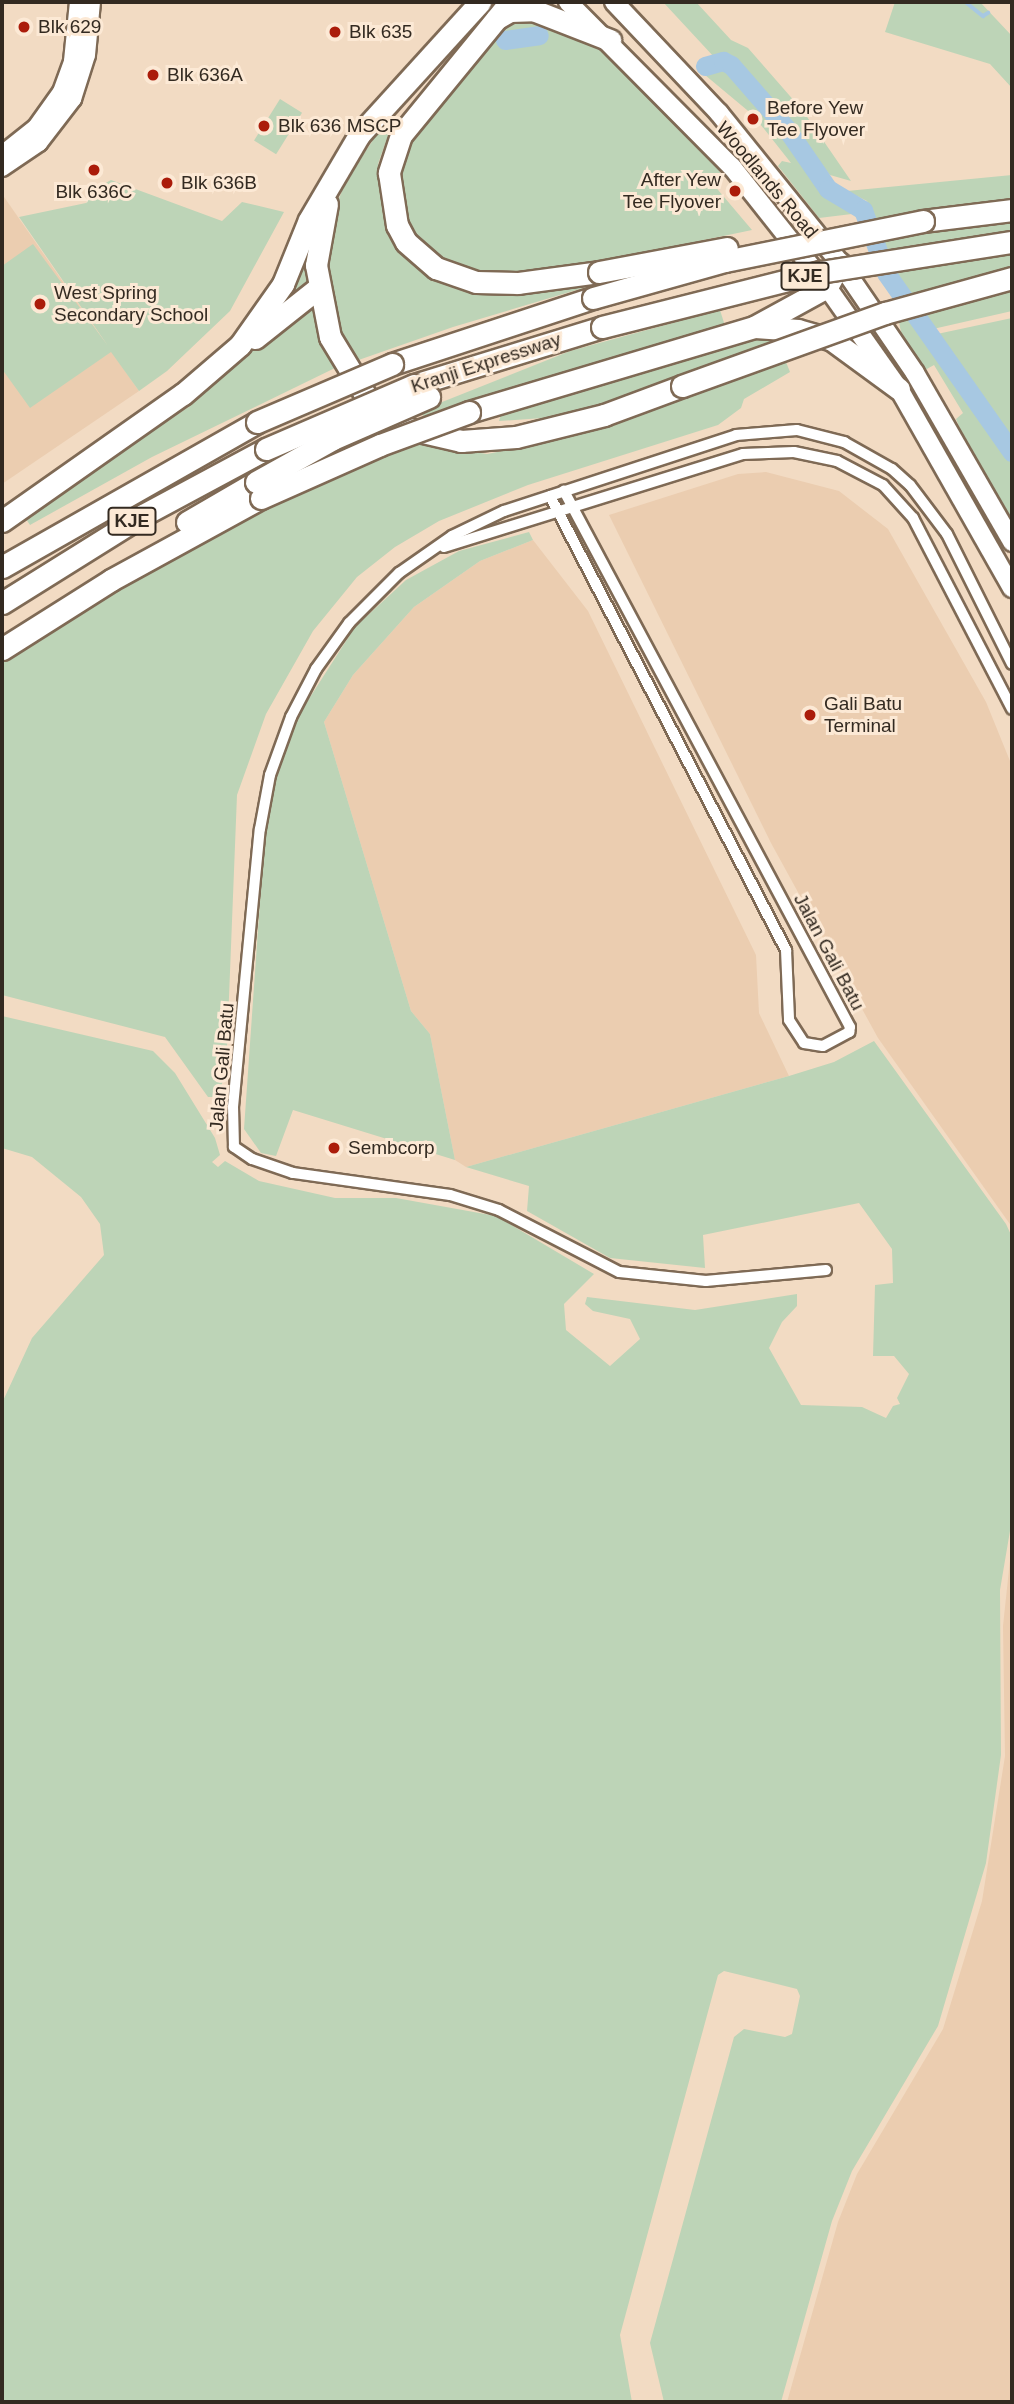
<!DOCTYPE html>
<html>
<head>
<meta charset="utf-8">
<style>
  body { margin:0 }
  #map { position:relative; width:1014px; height:2404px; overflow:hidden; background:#f2dbc3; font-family:Arial,sans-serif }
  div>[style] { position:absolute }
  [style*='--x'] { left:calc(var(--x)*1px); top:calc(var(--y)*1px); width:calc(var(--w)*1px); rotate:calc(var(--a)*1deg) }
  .built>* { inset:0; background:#ebcdb0 }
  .green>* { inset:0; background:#bdd4b7; transform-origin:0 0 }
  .stream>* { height:3.5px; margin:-1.75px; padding:0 1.75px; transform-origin:1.75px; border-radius:1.75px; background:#a7c8e2 }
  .river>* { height:19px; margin:-9.5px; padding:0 9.5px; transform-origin:9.5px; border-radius:9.5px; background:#a7c8e2 }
  .roads { filter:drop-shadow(2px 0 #7f6a55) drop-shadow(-2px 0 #7f6a55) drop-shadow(0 2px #7f6a55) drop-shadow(0 -2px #7f6a55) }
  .street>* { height:10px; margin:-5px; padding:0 5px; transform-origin:5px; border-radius:5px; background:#fff }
  .secondary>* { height:16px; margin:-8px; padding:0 8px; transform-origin:8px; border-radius:8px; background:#fff }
  .primary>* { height:18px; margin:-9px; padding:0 9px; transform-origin:9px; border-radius:9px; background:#fff }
  .highway>* { height:21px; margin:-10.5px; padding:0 10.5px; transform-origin:10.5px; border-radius:10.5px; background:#fff }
  .bridges { filter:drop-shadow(2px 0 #7f6a55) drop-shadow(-2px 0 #7f6a55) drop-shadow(0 2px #7f6a55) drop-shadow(0 -2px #7f6a55) }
  .highway-bridge>* { height:21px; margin:-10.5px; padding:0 10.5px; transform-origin:10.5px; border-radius:10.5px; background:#fff }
  .dots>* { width:19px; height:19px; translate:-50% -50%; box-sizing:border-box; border:4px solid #fce9d5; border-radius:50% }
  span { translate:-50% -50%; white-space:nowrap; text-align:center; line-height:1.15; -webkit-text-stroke:6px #fce9d5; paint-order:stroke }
  .shield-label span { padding:2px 5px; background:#fce9d5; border:2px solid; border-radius:5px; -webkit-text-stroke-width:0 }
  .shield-label { font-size:18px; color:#332a21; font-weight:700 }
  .poi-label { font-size:19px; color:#332a21 }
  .left { translate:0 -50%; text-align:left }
  .right { translate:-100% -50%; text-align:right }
  .street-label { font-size:19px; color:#332a21 }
  .frame { position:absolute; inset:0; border:4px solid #332a21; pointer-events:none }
</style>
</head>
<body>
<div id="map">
  <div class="built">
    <i style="clip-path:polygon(2px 194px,139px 391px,2px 484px)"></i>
    <i style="clip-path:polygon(766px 472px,839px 491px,888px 529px,986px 702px,1012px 766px,1012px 1227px,878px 1038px,771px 843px,609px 515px,738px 474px)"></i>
    <i style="clip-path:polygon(533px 540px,588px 611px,756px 955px,759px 1013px,789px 1076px,466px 1167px,455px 1160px,430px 1034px,411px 1011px,324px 722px,353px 675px,414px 607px,480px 561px)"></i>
    <i style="clip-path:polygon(1012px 1541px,1012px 2402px,787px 2402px,838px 2222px,857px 2174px,943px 2029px,982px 1901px,1005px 1756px,1003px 1626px)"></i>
  </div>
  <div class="green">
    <i style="clip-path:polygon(663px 2px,696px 2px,731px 40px,748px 48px,803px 111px,851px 181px,830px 175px,739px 62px,723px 55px,714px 57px)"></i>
    <i style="clip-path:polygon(895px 2px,980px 2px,1012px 36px,1012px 88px,990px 64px,885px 32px)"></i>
    <i style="clip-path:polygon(524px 14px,595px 43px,611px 55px,713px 159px,722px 176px,713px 184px,752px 230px,585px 265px,620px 277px,453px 327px,350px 363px,324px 265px,335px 208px,347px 179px,391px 113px,395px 116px,378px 164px,396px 168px,398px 155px,505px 19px)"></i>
    <i style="clip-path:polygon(726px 69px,783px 130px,833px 200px,860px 213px,819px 218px,778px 166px,782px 161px,791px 163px,753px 115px,705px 75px)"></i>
    <i style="left:280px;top:99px;width:26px;height:49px;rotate:32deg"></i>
    <i style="clip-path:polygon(1012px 175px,1012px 311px,933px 329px,892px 270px,867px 201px,847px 191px)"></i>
    <i style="clip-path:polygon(111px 180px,222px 221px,242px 202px,284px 212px,230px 311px,167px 371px,139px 391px,111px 352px,30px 408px,2px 369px,2px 266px,33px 244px,108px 346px,19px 217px,86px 203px,93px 190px)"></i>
    <i style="clip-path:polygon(305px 256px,311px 259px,323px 339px,335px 368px,152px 457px,30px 525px,24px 516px,190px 406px,227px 372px,263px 335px)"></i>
    <i style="clip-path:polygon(720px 310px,725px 326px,654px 350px,424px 416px,417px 412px,570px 351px)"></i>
    <i style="clip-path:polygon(910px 313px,1012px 461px,1012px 522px,965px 441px,956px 419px,963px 413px,934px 365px,925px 370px,901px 332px,898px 317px)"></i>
    <i style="clip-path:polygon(1012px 318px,1012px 439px,937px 334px)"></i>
    <i style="clip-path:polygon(771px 336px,781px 339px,600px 404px,543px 418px,499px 421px,503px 408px)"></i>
    <i style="clip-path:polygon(784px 357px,790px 372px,744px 399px,741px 408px,718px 425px,528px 485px,439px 521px,395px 547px,357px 577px,313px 631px,266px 714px,237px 795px,226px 1073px,217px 1097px,208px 1097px,165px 1037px,2px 995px,2px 658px,271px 500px,377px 455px,422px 444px,487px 454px,548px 442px)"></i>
    <i style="clip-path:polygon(529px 532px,533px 540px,480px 561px,414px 607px,353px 675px,324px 722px,411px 1011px,430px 1034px,455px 1160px,293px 1110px,276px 1156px,261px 1153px,244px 1129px,265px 830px,276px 777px,296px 719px,355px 627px,406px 580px,459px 551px)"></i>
    <i style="clip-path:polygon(2px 1016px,153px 1051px,175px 1073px,215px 1138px,220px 1155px,212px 1162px,218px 1167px,225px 1161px,259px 1181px,335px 1198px,396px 1198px,496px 1216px,594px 1274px,564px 1304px,566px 1330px,610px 1366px,640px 1339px,630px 1319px,593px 1311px,585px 1304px,587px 1297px,695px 1310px,797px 1294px,797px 1306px,782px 1322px,769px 1348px,801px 1405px,862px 1407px,886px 1418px,893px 1406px,900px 1404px,897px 1398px,909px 1374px,894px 1356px,873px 1356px,875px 1285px,893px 1283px,892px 1249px,859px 1203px,703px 1235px,705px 1268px,610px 1258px,527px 1211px,529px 1186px,466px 1167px,789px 1076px,834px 1062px,874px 1041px,1006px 1224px,1012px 1237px,1012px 1519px,1000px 1590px,1001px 1755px,986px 1863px,938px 2026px,852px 2171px,832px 2221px,781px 2402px,664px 2402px,650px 2343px,734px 2037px,744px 2029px,785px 2037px,792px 2034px,800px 1996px,797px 1989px,724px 1971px,718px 1975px,620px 2335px,632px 2402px,2px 2402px,2px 1403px,32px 1338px,104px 1255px,100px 1224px,81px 1197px,32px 1157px,2px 1148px)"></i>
  </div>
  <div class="stream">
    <i style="--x:967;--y:3;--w:21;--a:39"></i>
    <i style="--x:983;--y:16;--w:6;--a:-31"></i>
  </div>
  <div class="river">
    <i style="--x:505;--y:40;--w:34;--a:-8"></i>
    <i style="--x:705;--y:66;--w:19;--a:-16"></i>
    <i style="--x:723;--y:61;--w:9;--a:27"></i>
    <i style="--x:731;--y:65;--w:84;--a:48.9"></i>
    <i style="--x:786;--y:128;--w:74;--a:55.5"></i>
    <i style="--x:828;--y:189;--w:41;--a:31"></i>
    <i style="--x:863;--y:210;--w:67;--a:69.9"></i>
    <i style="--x:886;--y:273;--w:219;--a:54.9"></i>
  </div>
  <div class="roads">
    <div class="street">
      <i style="--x:550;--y:496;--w:512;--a:62.53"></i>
      <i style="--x:786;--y:950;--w:70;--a:87.5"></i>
      <i style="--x:789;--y:1020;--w:27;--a:57"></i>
      <i style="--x:804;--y:1043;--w:19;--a:9"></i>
      <i style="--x:823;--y:1046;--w:30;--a:-28"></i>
      <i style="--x:849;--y:1032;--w:5;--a:-79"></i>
      <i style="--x:850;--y:1027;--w:608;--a:-118.08"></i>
      <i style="--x:444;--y:547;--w:313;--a:-17.3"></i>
      <i style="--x:743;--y:454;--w:51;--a:-2.2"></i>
      <i style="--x:794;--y:452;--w:44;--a:11.8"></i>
      <i style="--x:837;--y:461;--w:52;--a:27.6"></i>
      <i style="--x:883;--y:485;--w:45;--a:47.7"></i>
      <i style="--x:913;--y:518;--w:215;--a:62.6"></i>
      <i style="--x:826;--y:1270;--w:121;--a:174.8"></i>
      <i style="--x:706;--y:1281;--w:87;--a:-174.1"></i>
      <i style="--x:619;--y:1272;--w:135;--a:-152.7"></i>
      <i style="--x:499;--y:1210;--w:51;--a:-163"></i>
      <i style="--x:450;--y:1195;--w:159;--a:-172"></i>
      <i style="--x:293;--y:1173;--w:43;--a:-161.1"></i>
      <i style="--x:252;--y:1159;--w:22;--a:-146"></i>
      <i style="--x:234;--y:1147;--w:40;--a:-91.4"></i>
      <i style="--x:233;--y:1107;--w:279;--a:-84.5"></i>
      <i style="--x:260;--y:829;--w:55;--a:-79.5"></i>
      <i style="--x:270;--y:775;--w:62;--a:-70.1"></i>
      <i style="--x:291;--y:717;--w:54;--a:-62.5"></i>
      <i style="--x:316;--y:669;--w:57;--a:-54.3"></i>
      <i style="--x:349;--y:623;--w:71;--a:-45"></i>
      <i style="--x:399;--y:573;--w:65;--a:-34.9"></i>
      <i style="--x:452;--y:536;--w:58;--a:-25.7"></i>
      <i style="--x:504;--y:511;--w:244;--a:-18.1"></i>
      <i style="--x:736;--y:435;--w:61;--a:-4.7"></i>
      <i style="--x:797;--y:430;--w:49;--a:14.3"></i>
      <i style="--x:844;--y:442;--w:55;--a:29.4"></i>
      <i style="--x:892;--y:469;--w:24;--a:42"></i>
      <i style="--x:910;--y:485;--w:61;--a:52.9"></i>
      <i style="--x:947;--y:534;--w:145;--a:63.4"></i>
    </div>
    <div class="secondary">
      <i style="--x:2;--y:154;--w:43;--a:-38.5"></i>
      <i style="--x:36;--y:127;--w:43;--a:-54.5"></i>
      <i style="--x:61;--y:92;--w:33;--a:-70"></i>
      <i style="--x:72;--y:61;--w:59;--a:-84.2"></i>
      <i style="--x:2;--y:168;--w:45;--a:-34"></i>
      <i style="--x:39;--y:143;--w:56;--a:-52.3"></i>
      <i style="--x:73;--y:99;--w:46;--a:-72.3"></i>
      <i style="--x:87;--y:55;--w:53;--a:-84.6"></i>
    </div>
    <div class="primary">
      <i style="--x:568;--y:2;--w:233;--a:45.2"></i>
      <i style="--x:732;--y:167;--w:153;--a:51.6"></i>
      <i style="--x:827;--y:287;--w:125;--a:54.8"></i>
      <i style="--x:899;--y:389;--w:229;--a:60.4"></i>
      <i style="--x:614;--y:2;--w:153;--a:46.6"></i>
      <i style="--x:719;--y:113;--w:193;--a:51.1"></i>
      <i style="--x:840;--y:263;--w:133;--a:55.7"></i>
      <i style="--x:915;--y:373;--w:195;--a:60.1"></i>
    </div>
    <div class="highway">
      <i style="--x:510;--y:2;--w:172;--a:129.3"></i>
      <i style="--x:401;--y:135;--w:40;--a:108"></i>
      <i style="--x:389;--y:173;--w:53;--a:81.3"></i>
      <i style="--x:397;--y:225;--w:19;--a:62"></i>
      <i style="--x:406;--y:242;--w:40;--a:41"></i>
      <i style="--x:436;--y:268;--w:42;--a:19.3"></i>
      <i style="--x:476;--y:282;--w:42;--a:1.4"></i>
      <i style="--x:518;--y:283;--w:82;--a:-7.7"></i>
      <i style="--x:496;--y:19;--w:16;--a:-30"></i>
      <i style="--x:510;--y:11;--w:23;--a:-2"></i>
      <i style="--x:533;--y:10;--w:83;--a:21.3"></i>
      <i style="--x:327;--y:204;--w:62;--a:100.2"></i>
      <i style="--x:316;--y:265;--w:73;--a:79"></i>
      <i style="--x:330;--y:337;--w:81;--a:58.7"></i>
      <i style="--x:372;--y:406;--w:36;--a:36"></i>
      <i style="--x:401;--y:427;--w:62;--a:13.1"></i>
      <i style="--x:461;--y:441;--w:55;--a:-4.2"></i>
      <i style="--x:516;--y:437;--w:91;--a:-14"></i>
      <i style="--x:604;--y:415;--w:83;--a:-20.4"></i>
      <i style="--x:923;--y:221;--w:90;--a:-7"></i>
      <i style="--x:755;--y:327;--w:43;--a:4"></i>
      <i style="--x:798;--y:330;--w:35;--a:16"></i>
      <i style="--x:832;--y:340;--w:83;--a:36.2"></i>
      <i style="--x:255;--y:338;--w:80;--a:-38.4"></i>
      <i style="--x:392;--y:364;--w:212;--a:-18.2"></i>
      <i style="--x:414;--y:385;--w:197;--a:-17.1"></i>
      <i style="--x:469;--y:412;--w:297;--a:-16.6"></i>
      <i style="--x:754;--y:327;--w:83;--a:-28.7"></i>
      <i style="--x:827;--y:287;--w:27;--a:-62"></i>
      <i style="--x:2;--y:521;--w:221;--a:-35.1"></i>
      <i style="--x:183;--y:394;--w:75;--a:-40.7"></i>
      <i style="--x:240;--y:345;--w:75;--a:-54.8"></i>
      <i style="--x:283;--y:284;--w:69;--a:-67.9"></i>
      <i style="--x:309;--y:220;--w:99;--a:-59.5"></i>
      <i style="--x:359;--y:135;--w:180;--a:-47.7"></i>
      <i style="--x:187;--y:522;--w:80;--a:-30.1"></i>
      <i style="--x:2;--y:567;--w:293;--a:-29.6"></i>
      <i style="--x:2;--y:603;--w:166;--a:-32"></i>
      <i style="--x:143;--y:515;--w:140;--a:-28.2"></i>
      <i style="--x:2;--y:649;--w:129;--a:-32.3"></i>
      <i style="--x:111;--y:580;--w:171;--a:-28.7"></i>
    </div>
  </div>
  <div class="bridges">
    <div class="highway-bridge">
      <i style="--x:599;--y:272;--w:130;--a:-10.6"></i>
      <i style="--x:593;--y:298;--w:137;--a:-15.7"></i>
      <i style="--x:725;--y:261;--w:202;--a:-11.4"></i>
      <i style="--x:602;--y:327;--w:225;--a:-14.2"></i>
      <i style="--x:820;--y:272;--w:194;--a:-8.9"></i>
      <i style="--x:682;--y:386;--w:216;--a:-19.8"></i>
      <i style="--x:885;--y:313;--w:132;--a:-15.4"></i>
      <i style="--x:257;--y:422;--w:147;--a:-23.2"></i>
      <i style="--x:266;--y:449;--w:161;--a:-23.4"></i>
      <i style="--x:256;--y:482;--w:88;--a:-29.2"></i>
      <i style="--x:333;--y:439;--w:105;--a:-23.6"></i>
      <i style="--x:261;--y:498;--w:130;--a:-24"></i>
      <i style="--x:380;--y:445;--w:95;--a:-20.3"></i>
    </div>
  </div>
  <div class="dots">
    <i style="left:24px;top:27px;background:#ab1c0a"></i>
    <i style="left:335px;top:32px;background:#ab1c0a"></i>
    <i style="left:153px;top:75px;background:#ab1c0a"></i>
    <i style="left:753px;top:119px;background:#ab1c0a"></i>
    <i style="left:264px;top:126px;background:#ab1c0a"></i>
    <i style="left:94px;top:170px;background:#ab1c0a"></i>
    <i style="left:167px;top:183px;background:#ab1c0a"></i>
    <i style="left:735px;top:191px;background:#ab1c0a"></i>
    <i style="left:40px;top:304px;background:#ab1c0a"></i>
    <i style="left:810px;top:715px;background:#ab1c0a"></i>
    <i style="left:334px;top:1148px;background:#ab1c0a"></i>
  </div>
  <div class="shield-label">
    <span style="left:805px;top:276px">KJE</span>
    <span style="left:132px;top:521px">KJE</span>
  </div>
  <div class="poi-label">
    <span class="left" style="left:38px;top:27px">Blk 629</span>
    <span class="left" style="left:349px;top:32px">Blk 635</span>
    <span class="left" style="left:167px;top:75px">Blk 636A</span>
    <span class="left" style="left:767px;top:119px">Before Yew<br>Tee Flyover</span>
    <span class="left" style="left:278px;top:126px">Blk 636 MSCP</span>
    <span class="right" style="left:721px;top:191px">After Yew<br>Tee Flyover</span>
    <span class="left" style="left:181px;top:183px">Blk 636B</span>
    <span style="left:94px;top:192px">Blk 636C</span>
    <span class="left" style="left:54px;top:304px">West Spring<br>Secondary School</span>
    <span class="left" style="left:824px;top:715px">Gali Batu<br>Terminal</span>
    <span class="left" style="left:348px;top:1148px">Sembcorp</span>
  </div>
  <div class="street-label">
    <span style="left:767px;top:180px;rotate:50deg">Woodlands Road</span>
    <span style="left:486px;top:363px;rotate:-18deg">Kranji Expressway</span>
    <span style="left:829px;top:952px;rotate:62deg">Jalan Gali Batu</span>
    <span style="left:222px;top:1067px;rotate:-85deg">Jalan Gali Batu</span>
  </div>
  <div class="frame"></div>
</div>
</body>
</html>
